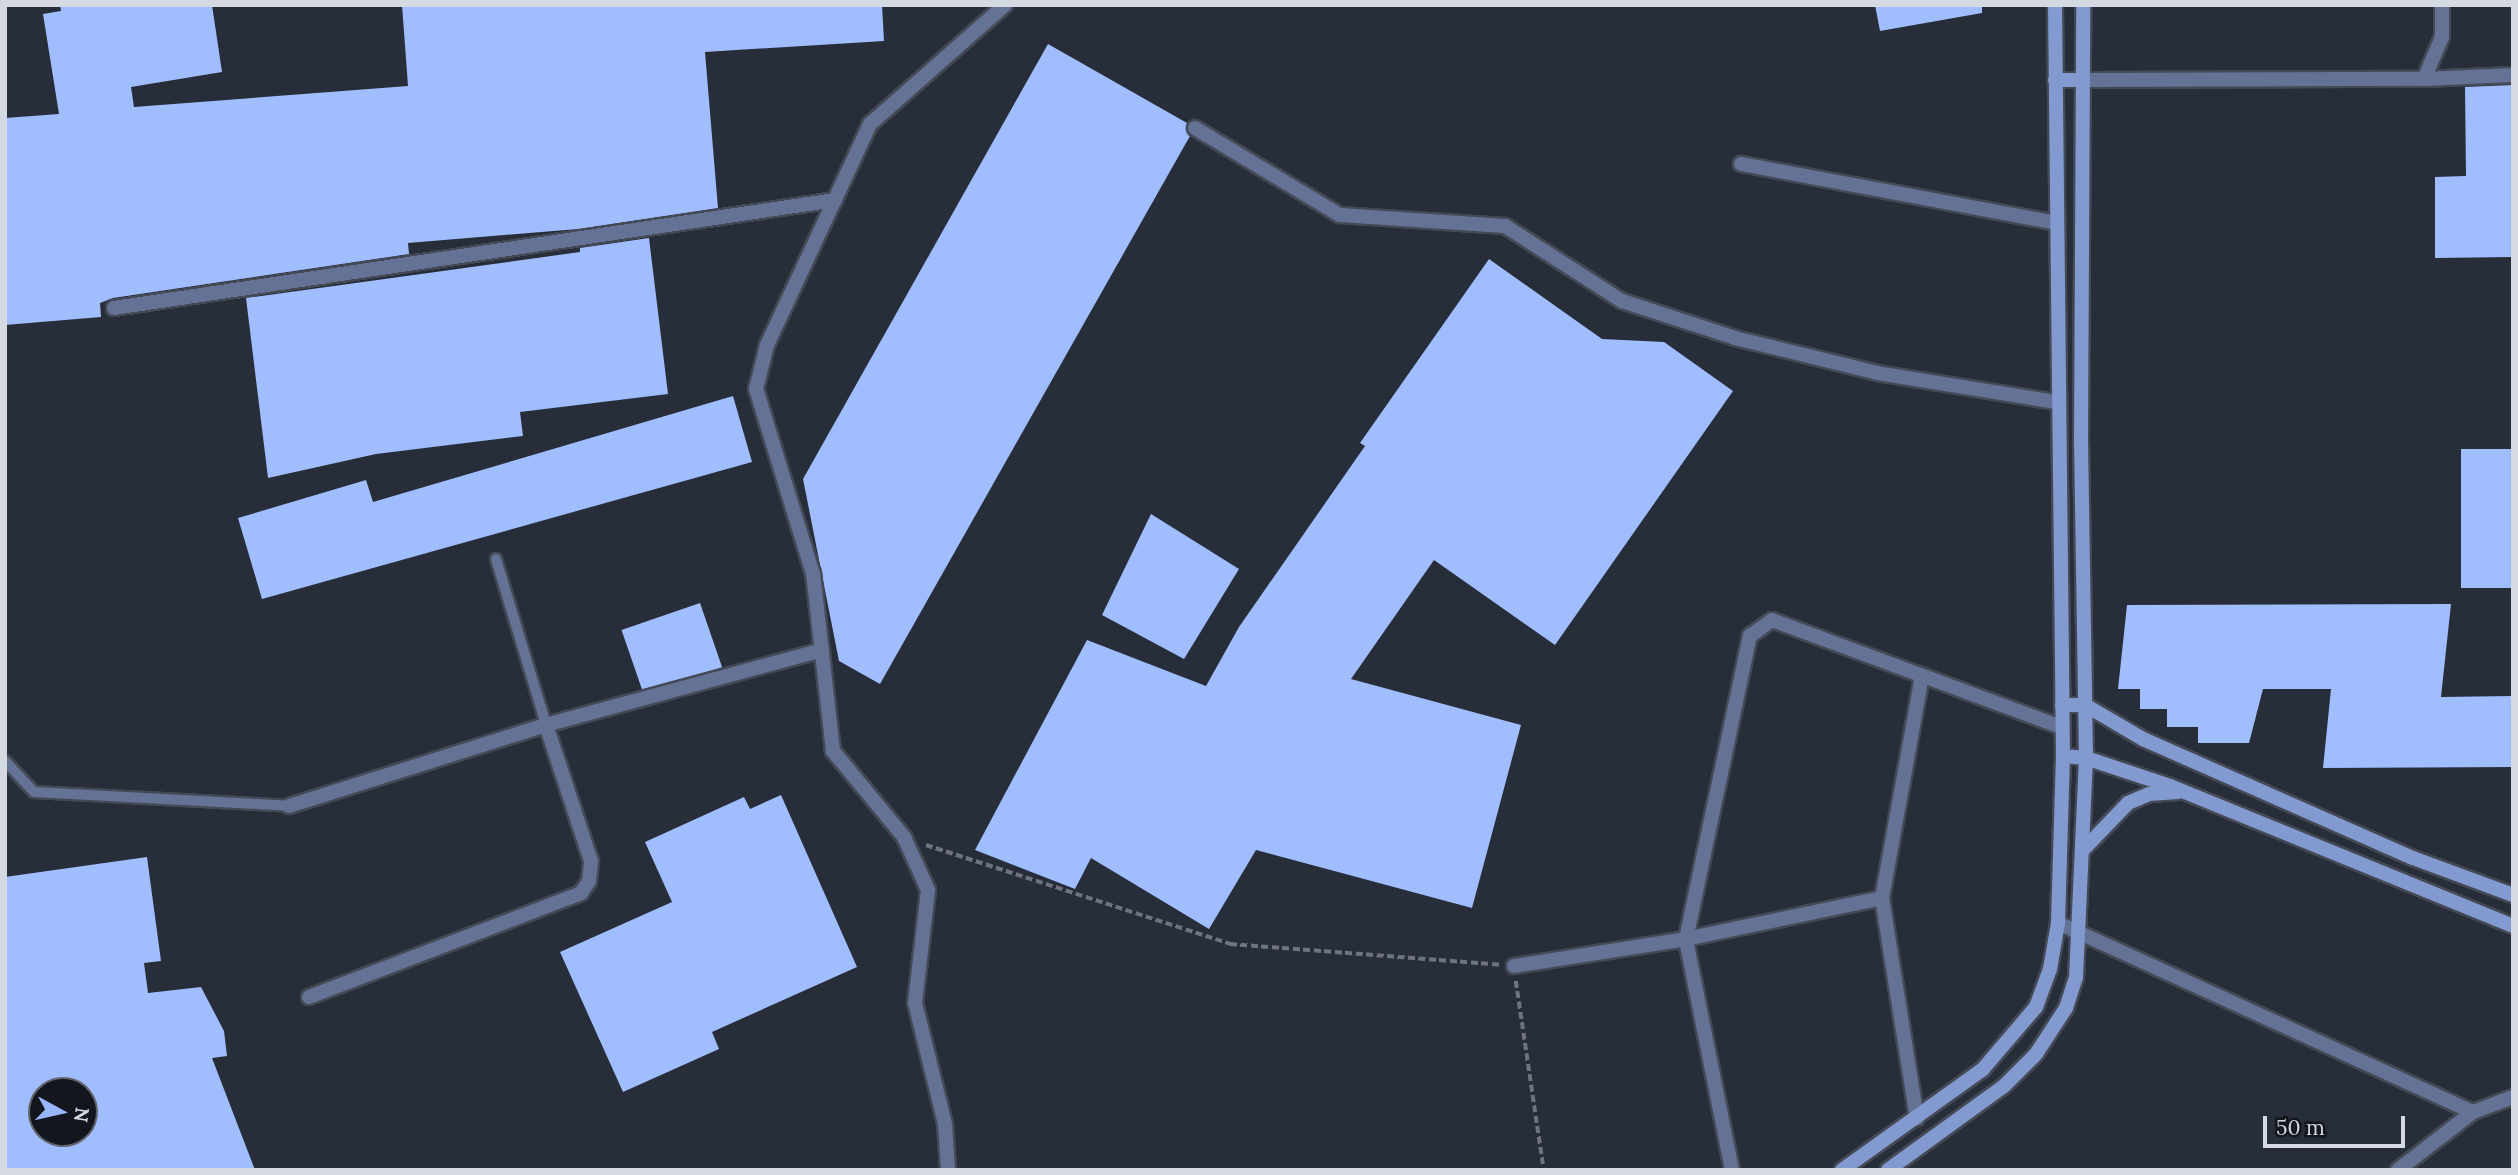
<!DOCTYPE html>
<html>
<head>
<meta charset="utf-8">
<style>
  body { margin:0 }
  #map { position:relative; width:2518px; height:1175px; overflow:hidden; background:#282d3a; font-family:Lora,serif }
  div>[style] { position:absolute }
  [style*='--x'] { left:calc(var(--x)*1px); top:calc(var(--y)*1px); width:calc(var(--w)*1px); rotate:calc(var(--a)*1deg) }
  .building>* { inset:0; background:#a0bdfe; transform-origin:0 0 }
  .path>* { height:3.5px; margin-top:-1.75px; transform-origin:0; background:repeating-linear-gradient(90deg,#6f737f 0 7px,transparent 0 10.5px) }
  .roads { filter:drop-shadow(2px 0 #444955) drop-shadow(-2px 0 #444955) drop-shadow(0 2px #444955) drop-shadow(0 -2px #444955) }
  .lane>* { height:10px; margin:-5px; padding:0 5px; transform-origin:5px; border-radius:5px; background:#647395 }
  .street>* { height:14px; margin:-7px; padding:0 7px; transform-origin:7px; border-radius:7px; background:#647395 }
  .secondary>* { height:14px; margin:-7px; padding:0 7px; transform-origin:7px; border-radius:7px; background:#829acf }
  span { translate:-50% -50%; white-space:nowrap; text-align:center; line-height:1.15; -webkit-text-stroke:7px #13161c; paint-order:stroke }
  .frame { position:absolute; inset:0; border:7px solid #d5d9e2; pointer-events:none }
  .north { position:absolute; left:28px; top:1077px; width:70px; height:70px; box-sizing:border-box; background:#13161c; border:2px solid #61646b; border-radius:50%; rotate:98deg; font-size:19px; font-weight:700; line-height:28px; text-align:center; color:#d5d9e2 }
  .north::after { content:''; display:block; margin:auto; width:24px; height:32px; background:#97b6fd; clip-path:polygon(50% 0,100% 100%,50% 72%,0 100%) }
  .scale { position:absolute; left:2263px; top:1116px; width:142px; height:32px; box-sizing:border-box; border:4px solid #d5d9e2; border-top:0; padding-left:9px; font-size:21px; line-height:24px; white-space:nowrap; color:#d5d9e2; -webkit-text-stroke:5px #13161c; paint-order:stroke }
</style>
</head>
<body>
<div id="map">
  <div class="building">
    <i style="clip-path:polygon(60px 5px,212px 5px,222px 72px,131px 87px,134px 107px,408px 86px,402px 5px,882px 5px,884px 41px,705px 52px,718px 208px,578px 229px,408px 243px,409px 254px,113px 298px,100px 303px,101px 317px,5px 325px,5px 118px,59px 114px,43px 14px,61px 11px)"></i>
    <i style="clip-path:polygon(1875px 5px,1982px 5px,1982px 13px,1880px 31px)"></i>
    <i style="clip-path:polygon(1048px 44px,1187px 123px,1190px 136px,880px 684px,839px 661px,803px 479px)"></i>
    <i style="clip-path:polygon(2513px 85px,2513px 257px,2435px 258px,2435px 177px,2466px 176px,2465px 87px)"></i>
    <i style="clip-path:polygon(649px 238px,668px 394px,520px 412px,523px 436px,376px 454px,268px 478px,246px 298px,580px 252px,580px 248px)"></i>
    <i style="clip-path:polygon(1489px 259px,1602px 339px,1664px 342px,1733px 391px,1555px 645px,1434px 560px,1351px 679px,1521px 725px,1472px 908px,1256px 850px,1209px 929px,1091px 858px,1075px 889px,975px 850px,1087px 640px,1206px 686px,1239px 627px,1365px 446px,1360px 443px)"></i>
    <i style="clip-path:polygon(733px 396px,752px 462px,262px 599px,238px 518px,366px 480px,373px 502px)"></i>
    <i style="left:2461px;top:449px;width:52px;height:139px"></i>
    <i style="clip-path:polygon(1151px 514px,1239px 569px,1184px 659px,1102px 615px)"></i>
    <i style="left:700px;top:603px;width:68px;height:83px;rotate:71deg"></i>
    <i style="clip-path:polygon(2451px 604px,2441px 697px,2513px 696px,2513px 767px,2323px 768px,2331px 689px,2263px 689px,2249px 743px,2198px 743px,2198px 727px,2167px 727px,2167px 709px,2140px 709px,2140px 689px,2118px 689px,2127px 605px)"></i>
    <i style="clip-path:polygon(781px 795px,857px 967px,712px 1032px,719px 1049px,623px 1092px,560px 952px,672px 902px,645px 842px,744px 797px,750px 809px)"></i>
    <i style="clip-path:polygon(evenodd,147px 857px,161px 961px,144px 963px,148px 993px,201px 987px,224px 1031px,227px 1056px,212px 1058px,255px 1170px,5px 1170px,5px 877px,147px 857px,42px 1091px,84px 1091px,84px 1133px,42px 1133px,42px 1091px)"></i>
  </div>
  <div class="path">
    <i style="--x:926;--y:845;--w:320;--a:18"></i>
    <i style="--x:1230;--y:944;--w:271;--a:4.4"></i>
    <i style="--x:1516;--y:981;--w:191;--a:81.6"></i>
  </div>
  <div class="roads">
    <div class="lane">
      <i style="--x:496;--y:559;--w:173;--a:73.2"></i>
      <i style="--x:5;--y:761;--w:42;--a:46.9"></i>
      <i style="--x:34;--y:792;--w:255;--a:3.1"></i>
    </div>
    <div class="street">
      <i style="--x:2424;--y:79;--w:89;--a:-2.6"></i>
      <i style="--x:2083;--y:80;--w:341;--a:-0.2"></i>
      <i style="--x:2424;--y:79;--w:46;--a:-66.8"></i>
      <i style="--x:2442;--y:37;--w:32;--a:-90"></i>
      <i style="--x:1195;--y:128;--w:169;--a:31"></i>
      <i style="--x:1340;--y:215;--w:165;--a:3.8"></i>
      <i style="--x:1505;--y:226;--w:139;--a:32.7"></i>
      <i style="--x:1622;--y:301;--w:119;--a:18.1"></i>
      <i style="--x:1735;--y:338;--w:146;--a:13.8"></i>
      <i style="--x:1877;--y:373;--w:181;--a:9.2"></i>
      <i style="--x:1741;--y:164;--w:319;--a:10.6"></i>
      <i style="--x:114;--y:308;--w:729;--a:-8.52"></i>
      <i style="--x:289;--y:806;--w:269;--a:-17.5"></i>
      <i style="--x:546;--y:725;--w:286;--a:-15.2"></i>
      <i style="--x:1882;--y:898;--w:226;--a:-79.8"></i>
      <i style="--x:2058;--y:923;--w:456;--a:24.5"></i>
      <i style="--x:2473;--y:1112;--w:43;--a:-20.6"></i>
      <i style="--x:1514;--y:966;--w:174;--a:-8.9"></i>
      <i style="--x:1686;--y:939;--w:200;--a:-11.8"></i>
      <i style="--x:1882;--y:898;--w:223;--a:81"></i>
      <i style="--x:309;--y:997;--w:291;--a:-20.9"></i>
      <i style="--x:581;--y:893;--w:14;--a:-56"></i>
      <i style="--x:589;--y:881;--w:20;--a:-84"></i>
      <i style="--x:591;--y:861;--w:143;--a:-108.3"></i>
      <i style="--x:948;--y:1170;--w:46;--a:-93.7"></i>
      <i style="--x:945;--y:1124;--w:125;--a:-103.9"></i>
      <i style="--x:915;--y:1003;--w:114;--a:-83.4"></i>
      <i style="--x:928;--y:890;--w:58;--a:-114.4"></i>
      <i style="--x:904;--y:837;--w:112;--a:-129.5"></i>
      <i style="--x:833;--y:751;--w:178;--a:-96.4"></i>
      <i style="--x:813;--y:574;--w:194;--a:-107.1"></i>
      <i style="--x:756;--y:389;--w:45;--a:-76"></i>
      <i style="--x:767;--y:345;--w:244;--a:-65"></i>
      <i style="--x:870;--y:124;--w:180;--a:-41.4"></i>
      <i style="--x:1732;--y:1170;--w:236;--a:-101.3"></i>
      <i style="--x:1686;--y:939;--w:310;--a:-78.1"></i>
      <i style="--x:1750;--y:636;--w:27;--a:-36"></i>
      <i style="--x:1772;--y:620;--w:309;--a:20.3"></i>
      <i style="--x:2398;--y:1170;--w:95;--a:-37.7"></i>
    </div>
    <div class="secondary">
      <i style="--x:2055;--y:80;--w:28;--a:0"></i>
      <i style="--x:2062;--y:705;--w:23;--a:0"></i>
      <i style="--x:2085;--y:705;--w:67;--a:30.4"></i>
      <i style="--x:2143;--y:739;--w:295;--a:23.8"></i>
      <i style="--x:2413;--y:858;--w:107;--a:20.3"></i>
      <i style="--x:2063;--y:756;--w:23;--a:5"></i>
      <i style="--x:2086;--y:758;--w:89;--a:18.4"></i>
      <i style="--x:2170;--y:786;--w:370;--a:22.2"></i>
      <i style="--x:2083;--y:850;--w:65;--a:-46.2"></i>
      <i style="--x:2128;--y:803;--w:23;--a:-23"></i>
      <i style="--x:2149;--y:794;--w:29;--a:-4"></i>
      <i style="--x:1842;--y:1170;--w:173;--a:-35.6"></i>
      <i style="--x:1983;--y:1069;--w:82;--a:-49.5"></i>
      <i style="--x:2036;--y:1007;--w:40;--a:-69.8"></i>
      <i style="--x:2050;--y:969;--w:47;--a:-80.1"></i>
      <i style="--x:2058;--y:923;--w:167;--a:-88.3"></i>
      <i style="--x:2063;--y:756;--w:751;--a:-90.61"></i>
      <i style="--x:1888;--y:1170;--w:143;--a:-35.9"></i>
      <i style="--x:2004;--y:1086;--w:45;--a:-45"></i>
      <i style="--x:2036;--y:1054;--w:55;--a:-56.9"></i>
      <i style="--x:2066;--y:1008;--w:32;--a:-72"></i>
      <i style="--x:2076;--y:978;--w:220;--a:-87.4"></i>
      <i style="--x:2086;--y:758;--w:317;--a:-90.9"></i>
      <i style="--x:2081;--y:441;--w:436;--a:-89.7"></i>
    </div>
  </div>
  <div class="frame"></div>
  <div class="north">N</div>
  <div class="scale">50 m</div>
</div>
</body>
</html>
